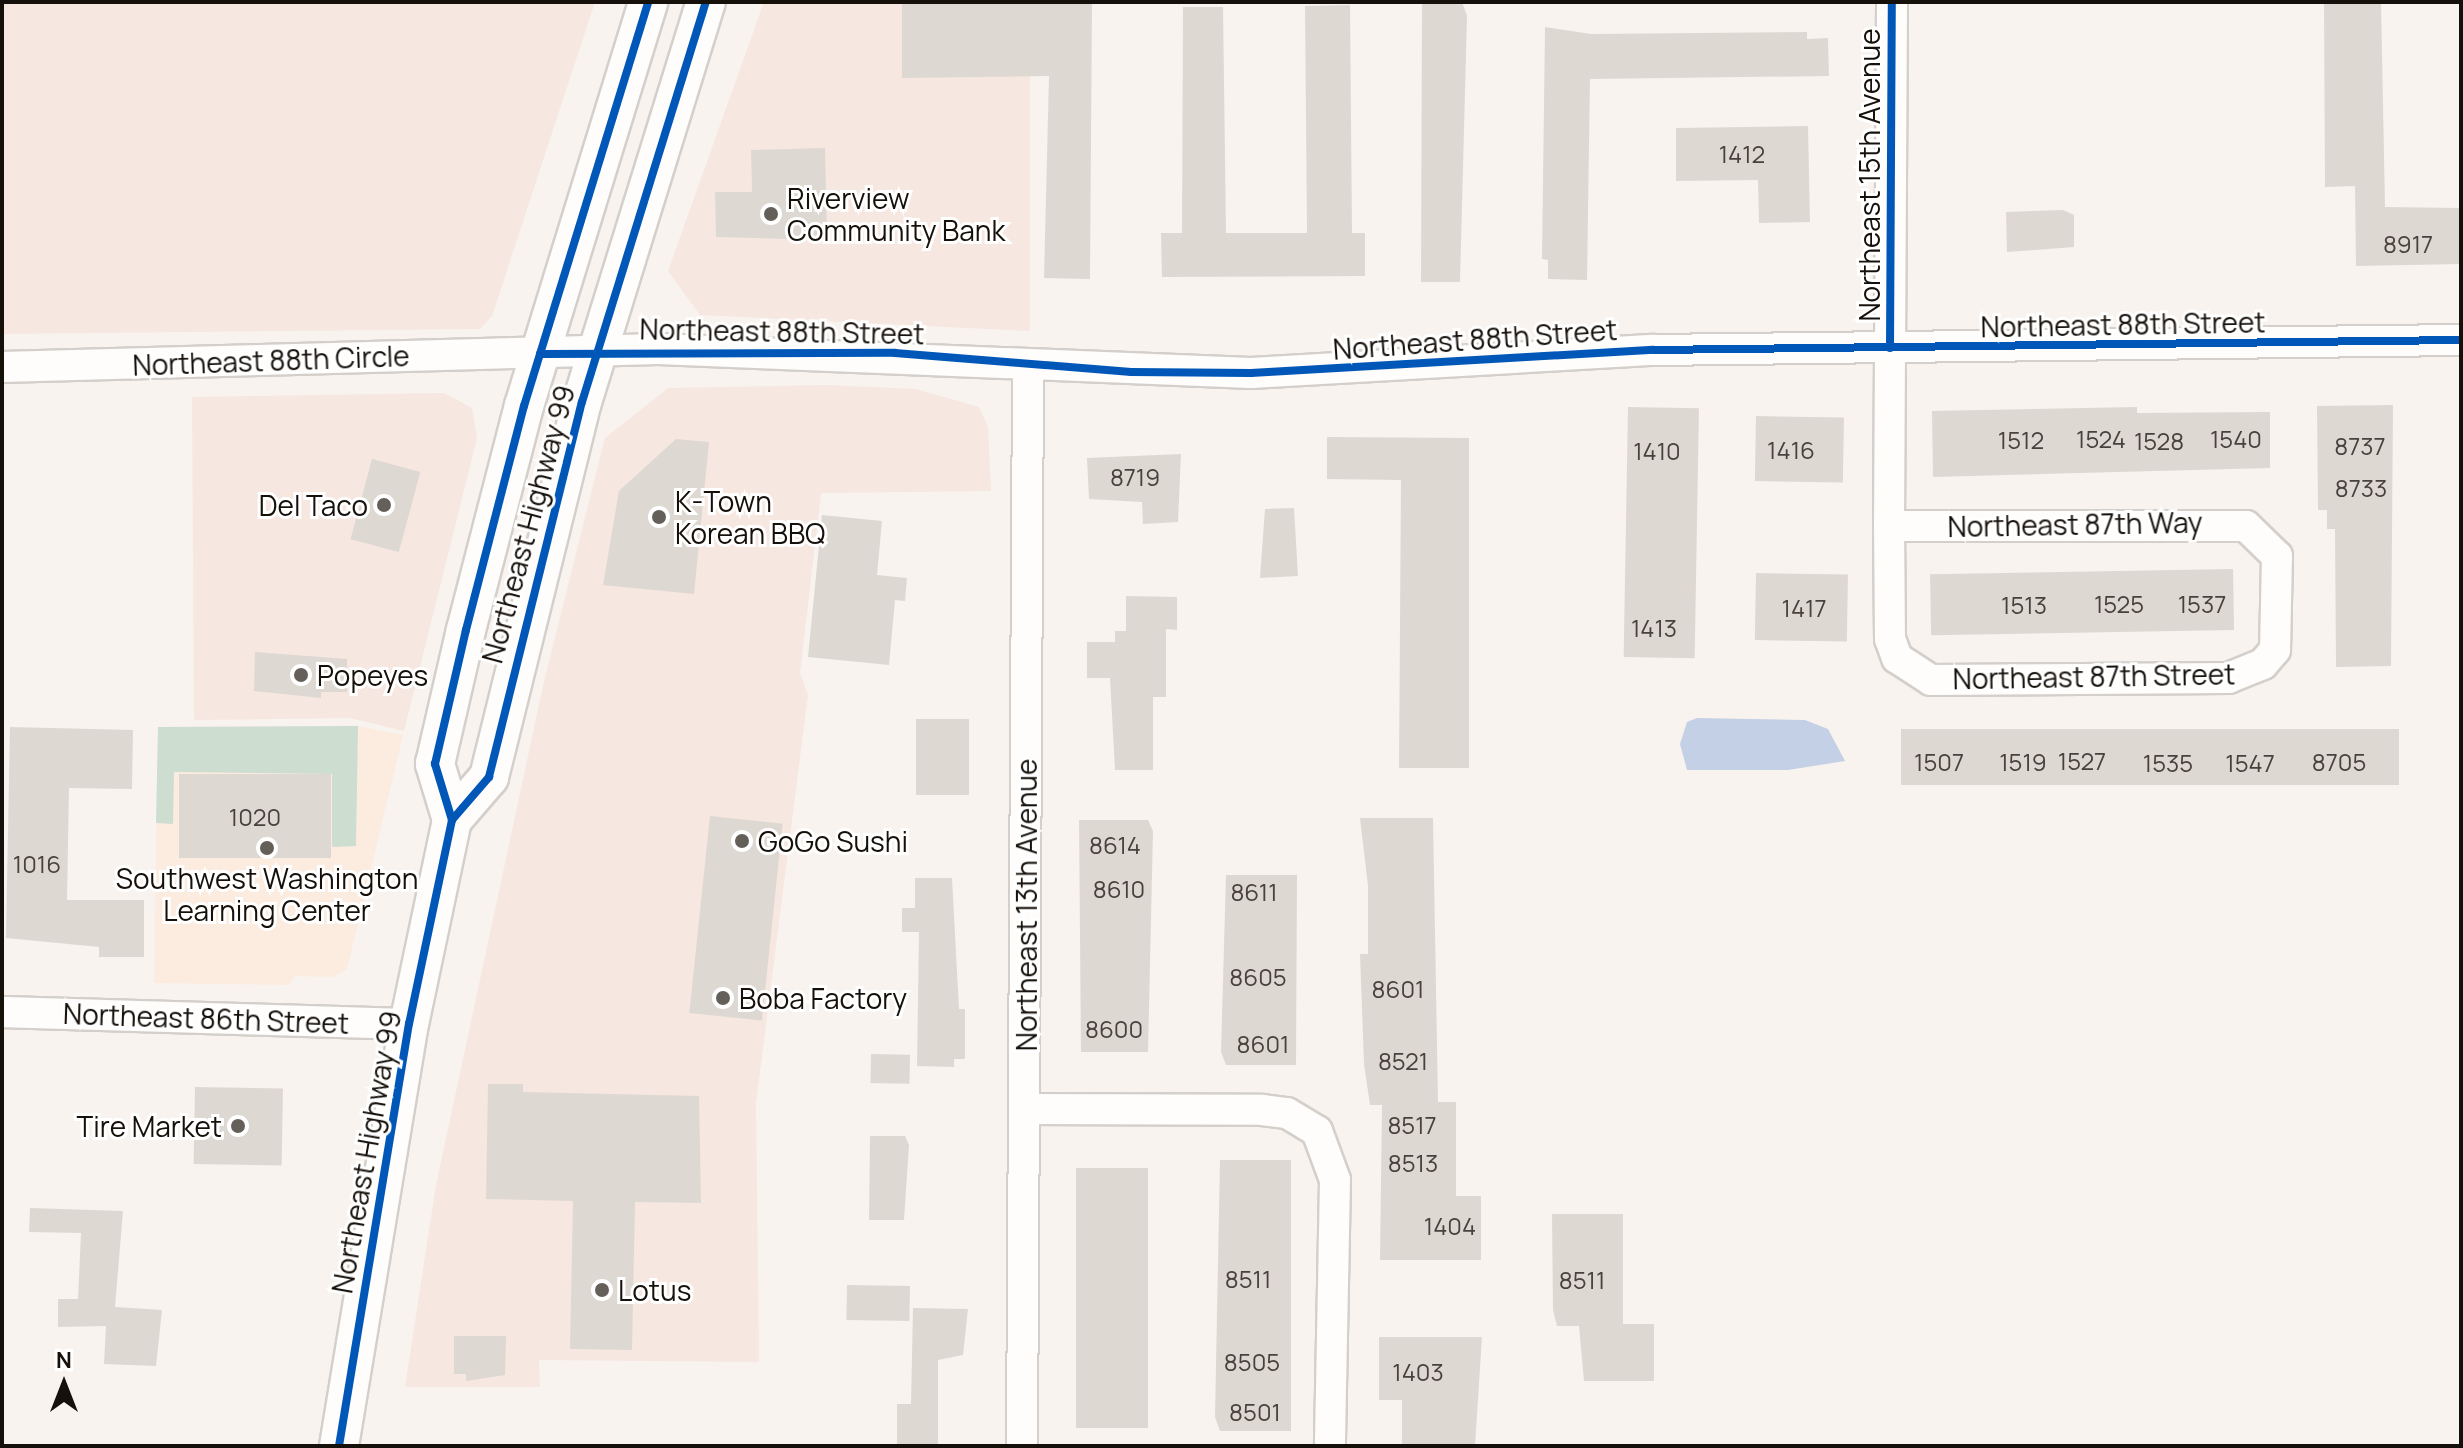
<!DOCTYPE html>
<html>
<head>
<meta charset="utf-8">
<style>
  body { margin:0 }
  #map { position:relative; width:2463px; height:1448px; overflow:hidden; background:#f8f3ee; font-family:Manrope,sans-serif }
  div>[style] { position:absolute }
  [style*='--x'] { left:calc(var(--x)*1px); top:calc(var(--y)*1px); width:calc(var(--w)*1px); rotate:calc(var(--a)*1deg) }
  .commercial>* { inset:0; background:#f6e7e1 }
  .built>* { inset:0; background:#fbecdf }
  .green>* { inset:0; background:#cdddd0 }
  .water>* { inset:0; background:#c4d0e6 }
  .building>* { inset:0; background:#ded8d3; transform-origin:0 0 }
  .roads { filter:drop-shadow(2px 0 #d4cfca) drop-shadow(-2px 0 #d4cfca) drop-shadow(0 2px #d4cfca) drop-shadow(0 -2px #d4cfca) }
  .minor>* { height:30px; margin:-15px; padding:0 15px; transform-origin:15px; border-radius:15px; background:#fefdfc }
  .major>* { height:38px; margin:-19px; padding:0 19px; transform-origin:19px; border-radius:19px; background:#fefdfc }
  .cycleway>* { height:8px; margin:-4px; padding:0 4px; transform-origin:4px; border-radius:4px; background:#0057b8 }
  .dots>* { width:22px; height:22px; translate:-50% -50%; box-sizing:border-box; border:4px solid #fff; border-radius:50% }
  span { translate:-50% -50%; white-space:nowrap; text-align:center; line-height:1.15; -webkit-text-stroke:6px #fff; paint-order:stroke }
  .number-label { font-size:24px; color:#48423d }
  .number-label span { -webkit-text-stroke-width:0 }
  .street-label { font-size:28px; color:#16100b }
  .poi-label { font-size:28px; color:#16100b }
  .left { translate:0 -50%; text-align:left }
  .right { translate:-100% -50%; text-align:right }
  .frame { position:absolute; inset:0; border:4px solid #16100b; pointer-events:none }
  .north { position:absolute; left:24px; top:1344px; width:80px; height:80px; -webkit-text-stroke:6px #fff; paint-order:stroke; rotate:0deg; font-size:22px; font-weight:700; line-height:32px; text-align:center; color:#16100b }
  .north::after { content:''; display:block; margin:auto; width:28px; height:36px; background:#16100b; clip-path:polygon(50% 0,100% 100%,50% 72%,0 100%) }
</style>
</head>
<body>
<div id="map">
  <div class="commercial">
    <i style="clip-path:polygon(2px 2px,595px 2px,492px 316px,480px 329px,2px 334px)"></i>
    <i style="clip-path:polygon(764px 2px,1030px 2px,1030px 331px,700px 315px,668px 271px)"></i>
    <i style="clip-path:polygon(826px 385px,916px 389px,979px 407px,988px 427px,991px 491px,821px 493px,800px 673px,808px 695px,756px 1103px,759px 1362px,539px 1360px,540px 1387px,405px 1387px,436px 1185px,543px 686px,605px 438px,668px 388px)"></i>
    <i style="clip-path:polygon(444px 393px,472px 408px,477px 438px,404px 731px,350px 718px,194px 720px,192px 397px)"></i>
  </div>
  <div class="built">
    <i style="clip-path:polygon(358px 726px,403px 735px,347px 969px,333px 977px,295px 976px,289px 985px,154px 983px,158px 727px)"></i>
  </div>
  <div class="green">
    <i style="clip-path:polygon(358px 726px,356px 846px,332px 847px,332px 774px,174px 772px,173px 824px,156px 823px,158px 727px)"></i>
  </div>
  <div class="water">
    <i style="clip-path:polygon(1697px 718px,1805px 720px,1828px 729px,1845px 761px,1788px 770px,1687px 770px,1680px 744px,1687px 722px)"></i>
  </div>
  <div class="building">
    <i style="clip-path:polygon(902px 2px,1092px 2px,1090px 279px,1044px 278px,1049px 76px,902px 78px)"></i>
    <i style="clip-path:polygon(1422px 2px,1462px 2px,1467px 16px,1460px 282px,1421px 282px)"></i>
    <i style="clip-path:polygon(2324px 2px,2381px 2px,2385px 207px,2461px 208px,2461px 264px,2356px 266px,2355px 186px,2325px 187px)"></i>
    <i style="clip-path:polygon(1350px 5px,1352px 233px,1365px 233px,1365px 276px,1162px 277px,1161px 233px,1182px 233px,1183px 7px,1223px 7px,1226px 233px,1307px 233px,1305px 6px)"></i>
    <i style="clip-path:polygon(1545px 27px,1591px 34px,1807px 32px,1807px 39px,1828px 38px,1829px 76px,1590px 79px,1587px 280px,1548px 279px,1548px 260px,1542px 259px)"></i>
    <i style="clip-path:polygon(1808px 126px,1810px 222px,1759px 223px,1758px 180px,1676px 181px,1676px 128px)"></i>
    <i style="clip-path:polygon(825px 148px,827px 240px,716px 237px,715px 192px,752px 192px,751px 150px)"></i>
    <i style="clip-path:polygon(2063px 210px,2074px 215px,2074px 247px,2007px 252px,2006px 212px)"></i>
    <i style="clip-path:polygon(2393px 405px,2391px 666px,2336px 667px,2335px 529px,2327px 529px,2327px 510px,2318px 510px,2317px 406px)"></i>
    <i style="left:1628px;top:407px;width:71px;height:250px;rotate:1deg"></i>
    <i style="clip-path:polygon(2137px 407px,2137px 413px,2270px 412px,2270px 468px,1933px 477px,1932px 411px)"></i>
    <i style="left:1756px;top:416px;width:88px;height:65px;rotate:1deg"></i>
    <i style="clip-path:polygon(1327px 437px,1469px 438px,1469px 768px,1399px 768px,1401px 480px,1327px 479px)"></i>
    <i style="clip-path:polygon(676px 439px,709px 442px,694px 594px,603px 585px,619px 491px)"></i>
    <i style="clip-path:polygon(1181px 454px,1178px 522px,1143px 524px,1142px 502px,1089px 499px,1087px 458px)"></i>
    <i style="left:372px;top:459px;width:50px;height:83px;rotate:15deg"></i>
    <i style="clip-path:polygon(1294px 508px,1298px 576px,1260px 578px,1265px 509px)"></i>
    <i style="clip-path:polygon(822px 515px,882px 521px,877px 575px,907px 578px,905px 601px,895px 600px,889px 665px,808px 657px)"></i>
    <i style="left:2233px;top:569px;width:61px;height:303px;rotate:89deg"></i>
    <i style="left:1756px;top:573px;width:92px;height:67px;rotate:1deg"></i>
    <i style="clip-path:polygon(1126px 596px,1177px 597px,1177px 630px,1166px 629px,1166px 697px,1153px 697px,1153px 770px,1115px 770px,1110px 678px,1087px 678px,1087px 642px,1115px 642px,1115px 631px,1126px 631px)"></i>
    <i style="clip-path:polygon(255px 652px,347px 659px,347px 692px,321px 692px,321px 698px,254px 691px)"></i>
    <i style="left:916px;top:719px;width:53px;height:76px"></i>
    <i style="clip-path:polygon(10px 727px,133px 730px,132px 789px,69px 788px,67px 900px,144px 900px,144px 957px,99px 957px,99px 947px,6px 938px)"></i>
    <i style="left:2399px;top:729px;width:56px;height:498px;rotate:90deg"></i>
    <i style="left:179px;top:774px;width:152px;height:84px"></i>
    <i style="left:710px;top:816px;width:73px;height:198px;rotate:6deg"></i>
    <i style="clip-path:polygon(1360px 818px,1433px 818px,1438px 1102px,1456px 1102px,1456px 1196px,1481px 1196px,1481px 1260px,1380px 1260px,1382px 1105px,1370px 1105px,1364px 1064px,1360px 954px,1368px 954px,1368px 886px)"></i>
    <i style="clip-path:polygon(1079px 820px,1148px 820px,1153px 831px,1148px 1052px,1081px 1052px)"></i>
    <i style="clip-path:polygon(1226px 875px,1297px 875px,1296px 1065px,1226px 1065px,1221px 1052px)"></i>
    <i style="clip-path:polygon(915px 878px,952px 878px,959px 1009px,965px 1009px,965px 1059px,954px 1059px,954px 1067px,917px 1066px,919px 932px,902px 932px,902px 908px,915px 908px)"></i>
    <i style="left:871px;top:1054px;width:39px;height:29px;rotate:1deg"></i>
    <i style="clip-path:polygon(488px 1084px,523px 1084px,523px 1092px,699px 1096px,701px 1203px,635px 1202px,632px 1350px,570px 1349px,573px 1201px,486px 1199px)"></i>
    <i style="left:195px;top:1087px;width:88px;height:77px;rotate:1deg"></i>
    <i style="clip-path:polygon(870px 1136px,905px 1136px,909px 1145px,904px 1220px,869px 1220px)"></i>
    <i style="clip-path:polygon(1220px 1160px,1291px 1160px,1291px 1431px,1220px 1431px,1215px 1417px)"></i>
    <i style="left:1076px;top:1168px;width:72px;height:260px"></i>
    <i style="clip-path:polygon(30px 1208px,123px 1211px,115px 1307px,162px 1310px,156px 1366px,104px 1364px,106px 1326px,58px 1327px,58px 1299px,78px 1299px,81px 1233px,29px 1232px)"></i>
    <i style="clip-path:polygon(1552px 1214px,1623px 1214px,1623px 1324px,1654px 1324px,1654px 1381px,1584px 1381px,1579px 1326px,1557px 1326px,1553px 1310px)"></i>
    <i style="left:847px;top:1285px;width:63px;height:35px;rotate:1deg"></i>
    <i style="clip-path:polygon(913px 1308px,968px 1309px,963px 1355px,938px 1360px,938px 1446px,897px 1446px,897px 1404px,911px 1404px)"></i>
    <i style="clip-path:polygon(454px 1336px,506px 1336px,505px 1375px,466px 1381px,466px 1374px,454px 1374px)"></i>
    <i style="clip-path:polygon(1379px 1337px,1482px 1337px,1475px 1446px,1402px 1446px,1402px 1400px,1379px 1400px)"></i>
  </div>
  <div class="roads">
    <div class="minor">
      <i style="--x:2;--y:367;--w:656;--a:-1.57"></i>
      <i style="--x:658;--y:349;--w:593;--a:2.32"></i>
      <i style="--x:1251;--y:373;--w:403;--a:-3.3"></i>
      <i style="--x:1653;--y:350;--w:808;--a:-0.71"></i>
      <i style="--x:1889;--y:526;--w:357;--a:0"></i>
      <i style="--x:2246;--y:526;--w:43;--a:44.1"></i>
      <i style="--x:2277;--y:556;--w:94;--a:91.2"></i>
      <i style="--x:2275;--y:650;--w:18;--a:131"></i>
      <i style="--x:2263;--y:664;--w:37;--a:158"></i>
      <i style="--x:2229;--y:678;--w:298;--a:179.6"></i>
      <i style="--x:1931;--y:680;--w:40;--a:-147.1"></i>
      <i style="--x:1897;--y:658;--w:20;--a:-110"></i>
      <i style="--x:1890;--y:639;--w:113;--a:-90.5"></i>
      <i style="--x:1889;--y:526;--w:524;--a:-89.67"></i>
      <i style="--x:2;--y:1012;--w:407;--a:1.7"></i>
      <i style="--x:1025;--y:1109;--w:237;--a:0.2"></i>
      <i style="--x:1262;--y:1110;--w:25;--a:7"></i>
      <i style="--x:1287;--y:1113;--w:35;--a:31"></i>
      <i style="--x:1317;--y:1131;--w:52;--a:69.8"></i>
      <i style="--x:1335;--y:1180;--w:266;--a:91.1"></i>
      <i style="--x:1022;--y:1446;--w:1082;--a:-89.68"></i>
    </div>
    <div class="major">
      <i style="--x:452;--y:820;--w:59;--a:-106.9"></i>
      <i style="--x:435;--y:764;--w:138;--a:-77"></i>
      <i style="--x:466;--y:630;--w:231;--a:-75.5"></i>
      <i style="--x:524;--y:406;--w:423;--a:-72.9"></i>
      <i style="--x:339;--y:1446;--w:428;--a:-80.6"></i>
      <i style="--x:409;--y:1024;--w:208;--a:-78.1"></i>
      <i style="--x:452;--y:820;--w:57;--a:-49.3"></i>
      <i style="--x:489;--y:777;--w:386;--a:-76.1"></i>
      <i style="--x:582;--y:402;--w:419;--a:-72.8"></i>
    </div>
  </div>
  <div class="cycleway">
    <i style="--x:1890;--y:348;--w:346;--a:-89.7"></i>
    <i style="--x:540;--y:354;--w:355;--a:-0.2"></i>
    <i style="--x:895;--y:353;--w:237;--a:4.6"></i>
    <i style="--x:1131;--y:372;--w:120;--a:0.5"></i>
    <i style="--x:1251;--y:373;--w:403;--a:-3.3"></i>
    <i style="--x:1653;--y:350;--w:808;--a:-0.71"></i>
    <i style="--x:452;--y:820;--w:59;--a:-106.9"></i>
    <i style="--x:435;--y:764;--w:138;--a:-77"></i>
    <i style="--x:466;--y:630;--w:231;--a:-75.5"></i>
    <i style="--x:524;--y:406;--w:423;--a:-72.9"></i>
    <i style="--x:339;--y:1446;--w:428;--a:-80.6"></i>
    <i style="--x:409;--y:1024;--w:208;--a:-78.1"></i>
    <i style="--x:452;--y:820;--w:57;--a:-49.3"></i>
    <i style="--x:489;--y:777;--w:386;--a:-76.1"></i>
    <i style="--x:582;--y:402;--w:419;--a:-72.8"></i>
  </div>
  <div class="dots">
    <i style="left:771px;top:214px;background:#655f5a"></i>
    <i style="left:384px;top:505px;background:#655f5a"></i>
    <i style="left:659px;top:517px;background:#655f5a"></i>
    <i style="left:301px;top:675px;background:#655f5a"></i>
    <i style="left:742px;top:841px;background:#655f5a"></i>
    <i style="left:267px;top:848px;background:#655f5a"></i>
    <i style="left:723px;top:998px;background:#655f5a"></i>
    <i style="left:238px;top:1126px;background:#655f5a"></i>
    <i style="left:602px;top:1290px;background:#655f5a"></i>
  </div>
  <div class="number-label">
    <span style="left:1742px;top:154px">1412</span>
    <span style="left:2408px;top:244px">8917</span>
    <span style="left:2101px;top:439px">1524</span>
    <span style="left:2236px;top:439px">1540</span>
    <span style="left:2021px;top:440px">1512</span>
    <span style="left:2159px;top:441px">1528</span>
    <span style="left:2360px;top:446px">8737</span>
    <span style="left:1791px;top:450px">1416</span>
    <span style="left:1657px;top:451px">1410</span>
    <span style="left:1135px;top:477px">8719</span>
    <span style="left:2361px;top:488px">8733</span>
    <span style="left:2119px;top:604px">1525</span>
    <span style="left:2202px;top:604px">1537</span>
    <span style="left:2024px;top:605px">1513</span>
    <span style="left:1804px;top:608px">1417</span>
    <span style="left:1654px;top:628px">1413</span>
    <span style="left:2082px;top:761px">1527</span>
    <span style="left:1939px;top:762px">1507</span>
    <span style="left:2023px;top:762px">1519</span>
    <span style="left:2339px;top:762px">8705</span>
    <span style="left:2168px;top:763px">1535</span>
    <span style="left:2250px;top:763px">1547</span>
    <span style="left:255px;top:817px">1020</span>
    <span style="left:1115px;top:845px">8614</span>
    <span style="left:37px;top:864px">1016</span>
    <span style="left:1119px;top:889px">8610</span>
    <span style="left:1254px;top:892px">8611</span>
    <span style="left:1258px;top:977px">8605</span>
    <span style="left:1398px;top:989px">8601</span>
    <span style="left:1114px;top:1029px">8600</span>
    <span style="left:1263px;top:1044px">8601</span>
    <span style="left:1403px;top:1061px">8521</span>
    <span style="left:1412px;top:1125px">8517</span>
    <span style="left:1413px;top:1163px">8513</span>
    <span style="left:1450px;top:1226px">1404</span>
    <span style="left:1248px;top:1279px">8511</span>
    <span style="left:1582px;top:1280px">8511</span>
    <span style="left:1252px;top:1362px">8505</span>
    <span style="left:1418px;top:1372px">1403</span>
    <span style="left:1255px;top:1412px">8501</span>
  </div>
  <div class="street-label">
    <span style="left:1869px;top:175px;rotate:-90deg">Northeast 15th Avenue</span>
    <span style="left:2123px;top:324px;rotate:-1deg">Northeast 88th Street</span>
    <span style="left:782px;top:331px;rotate:1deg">Northeast 88th Street</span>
    <span style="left:1475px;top:339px;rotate:-4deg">Northeast 88th Street</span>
    <span style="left:271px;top:360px;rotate:-2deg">Northeast 88th Circle</span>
    <span style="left:528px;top:524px;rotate:-75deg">Northeast Highway 99</span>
    <span style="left:2075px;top:524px;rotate:-1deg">Northeast 87th Way</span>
    <span style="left:2094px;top:676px;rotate:-1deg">Northeast 87th Street</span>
    <span style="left:1026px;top:905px;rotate:-90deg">Northeast 13th Avenue</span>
    <span style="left:206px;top:1018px;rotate:2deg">Northeast 86th Street</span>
    <span style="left:366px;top:1152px;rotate:-80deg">Northeast Highway 99</span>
  </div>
  <div class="poi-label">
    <span class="left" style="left:787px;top:214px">Riverview<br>Community Bank</span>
    <span class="left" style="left:675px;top:517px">K-Town<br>Korean BBQ</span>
    <span class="right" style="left:368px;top:505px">Del Taco</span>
    <span class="left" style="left:317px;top:675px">Popeyes</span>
    <span class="left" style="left:758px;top:841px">GoGo Sushi</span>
    <span style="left:267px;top:894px">Southwest Washington<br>Learning Center</span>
    <span class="left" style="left:739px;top:998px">Boba Factory</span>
    <span class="right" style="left:222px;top:1126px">Tire Market</span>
    <span class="left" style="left:618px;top:1290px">Lotus</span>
  </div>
  <div class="frame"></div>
  <div class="north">N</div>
</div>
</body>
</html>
